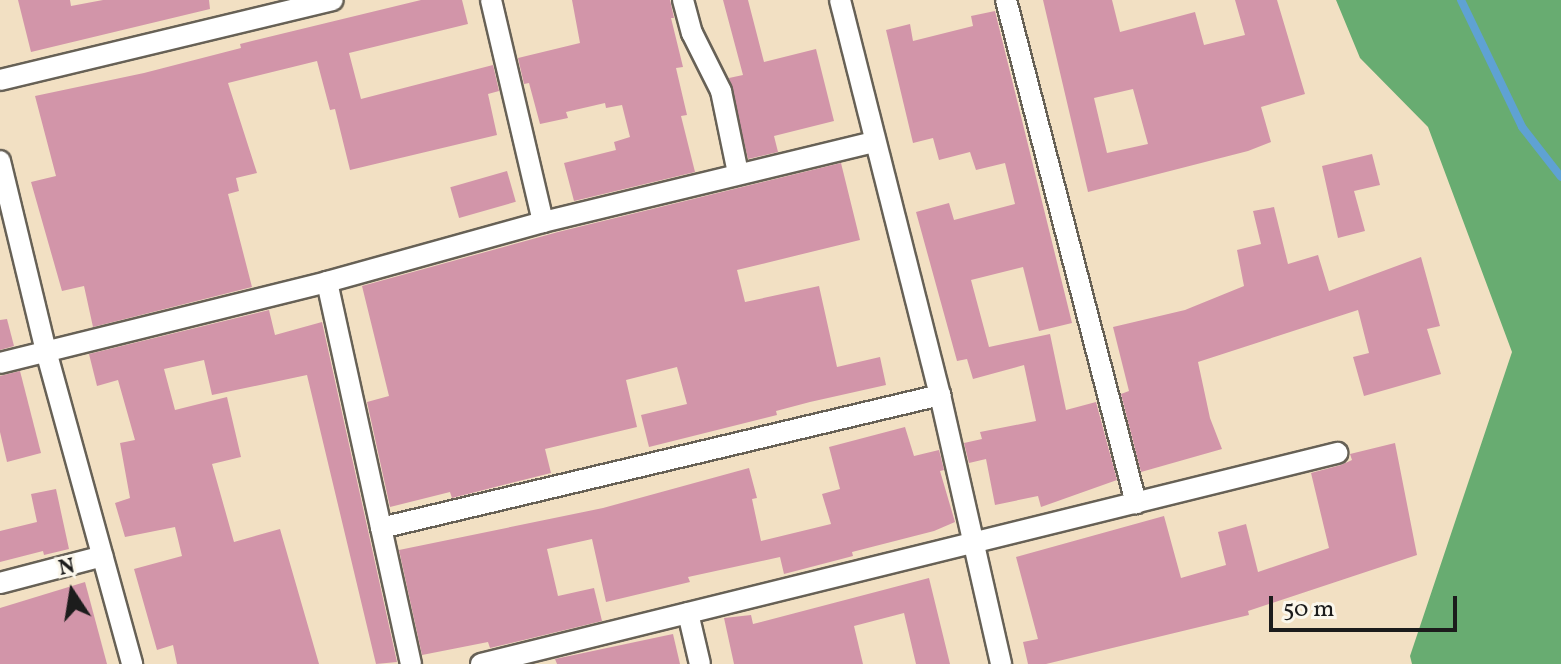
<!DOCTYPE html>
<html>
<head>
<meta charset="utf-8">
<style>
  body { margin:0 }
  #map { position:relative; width:1561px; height:664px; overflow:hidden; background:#f2e0c3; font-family:Vollkorn,serif }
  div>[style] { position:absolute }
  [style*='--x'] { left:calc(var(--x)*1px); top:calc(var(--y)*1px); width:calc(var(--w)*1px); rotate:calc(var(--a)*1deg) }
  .forest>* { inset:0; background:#68ac71 }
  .stream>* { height:8px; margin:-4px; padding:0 4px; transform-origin:4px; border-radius:4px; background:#5fa2d3 }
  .building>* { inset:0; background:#d295a9; transform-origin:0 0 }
  .roads { filter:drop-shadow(2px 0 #676156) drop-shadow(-2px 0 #676156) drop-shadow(0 2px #676156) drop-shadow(0 -2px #676156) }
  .minor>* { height:20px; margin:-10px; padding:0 10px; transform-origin:10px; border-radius:10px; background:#fff }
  span { translate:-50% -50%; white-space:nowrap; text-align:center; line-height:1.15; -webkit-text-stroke:8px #fbf7ec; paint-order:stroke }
  .north { position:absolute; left:32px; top:552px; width:80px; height:80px; -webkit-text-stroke:6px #fbf7ec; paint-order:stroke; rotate:348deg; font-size:22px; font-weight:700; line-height:32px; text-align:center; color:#1c1c1c }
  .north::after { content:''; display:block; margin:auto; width:28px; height:36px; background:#1c1c1c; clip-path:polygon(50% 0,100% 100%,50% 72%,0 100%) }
  .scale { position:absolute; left:1269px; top:596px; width:188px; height:36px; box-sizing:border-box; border:4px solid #1c1c1c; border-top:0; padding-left:10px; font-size:24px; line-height:28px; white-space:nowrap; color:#1c1c1c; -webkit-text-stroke:6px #fbf7ec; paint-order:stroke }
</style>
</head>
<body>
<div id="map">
  <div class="forest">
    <i style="clip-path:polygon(1336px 0,1561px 0,1561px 664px,1412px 664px,1410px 656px,1512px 352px,1428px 127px,1360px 58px)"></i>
  </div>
  <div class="stream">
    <i style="--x:1461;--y:0;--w:141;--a:64.3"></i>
    <i style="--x:1522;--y:127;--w:63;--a:52"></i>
  </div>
  <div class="building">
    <i style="clip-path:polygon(18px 0,70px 0,71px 6px,103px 0,209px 0,210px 9px,31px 52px)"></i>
    <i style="clip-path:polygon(421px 0,462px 0,468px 24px,349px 53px,361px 99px,493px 65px,499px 91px,488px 94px,497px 135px,350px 170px,335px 109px,330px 110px,317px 61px,228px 83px,257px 173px,236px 178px,239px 191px,228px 194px,252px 287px,93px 327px,84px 286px,62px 291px,31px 182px,56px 176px,35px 96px,144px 73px,241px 48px,240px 44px)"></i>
    <i style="clip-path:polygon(572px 0,670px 0,674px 18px,671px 18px,683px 67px,676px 68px,687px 115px,681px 116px,695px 172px,574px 201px,564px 163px,616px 150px,614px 142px,630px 137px,622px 105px,606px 108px,605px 103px,566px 112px,568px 118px,540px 124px,529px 83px,524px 84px,518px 58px,580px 43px)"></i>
    <i style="clip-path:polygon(723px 0,748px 0,764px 62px,816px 49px,834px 121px,774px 136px,778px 152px,748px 159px,729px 78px,743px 75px)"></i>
    <i style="clip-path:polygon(evenodd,1043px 0,1112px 0,1120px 32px,1195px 12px,1204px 45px,1245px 35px,1235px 0,1277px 0,1305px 94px,1261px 107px,1271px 142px,1248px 151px,1088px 192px,1043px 0,1133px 89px,1148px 144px,1107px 153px,1094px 98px,1133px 89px)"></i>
    <i style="clip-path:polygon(995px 11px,1072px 323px,1039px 331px,1023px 267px,971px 280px,989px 347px,1050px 334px,1066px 410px,1096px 402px,1117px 480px,1041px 507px,1038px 496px,995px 505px,986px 459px,969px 463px,964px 443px,982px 439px,980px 432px,1036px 421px,1024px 365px,973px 379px,967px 359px,957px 361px,916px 212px,949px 203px,954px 220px,1015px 204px,1005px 163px,976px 170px,970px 152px,939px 160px,933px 138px,913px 143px,886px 30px,910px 24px,913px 41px,973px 26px,971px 16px)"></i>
    <i style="clip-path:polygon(1372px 154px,1380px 185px,1354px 191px,1365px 231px,1338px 238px,1322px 166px)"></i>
    <i style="clip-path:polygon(841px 163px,860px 240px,737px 270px,745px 302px,819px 286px,837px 367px,880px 357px,886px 385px,810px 402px,776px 411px,777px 415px,649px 447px,641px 415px,687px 404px,677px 367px,626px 380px,637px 427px,545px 449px,551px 473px,452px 498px,450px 492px,390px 507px,367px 402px,389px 396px,362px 286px,558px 232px)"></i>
    <i style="left:507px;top:171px;width:32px;height:59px;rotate:74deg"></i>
    <i style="clip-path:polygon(1274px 207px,1288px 264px,1318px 255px,1329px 291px,1421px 257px,1440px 326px,1427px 329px,1441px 374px,1364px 396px,1353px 357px,1369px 353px,1358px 310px,1198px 362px,1210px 418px,1222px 449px,1141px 472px,1121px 394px,1129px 391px,1113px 327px,1185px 310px,1244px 286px,1237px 250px,1261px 244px,1253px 211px)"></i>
    <i style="clip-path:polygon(269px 310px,275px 335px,322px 322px,397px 662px,376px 664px,307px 375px,212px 395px,204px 360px,164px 369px,175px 410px,227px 397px,241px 457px,212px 464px,234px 542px,280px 529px,319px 664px,177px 664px,173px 645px,157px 650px,134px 569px,182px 556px,175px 527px,125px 537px,115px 503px,130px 498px,120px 443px,135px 440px,118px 380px,97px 386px,89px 354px)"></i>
    <i style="clip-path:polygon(7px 319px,14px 346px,0 350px,0 320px)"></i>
    <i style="clip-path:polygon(20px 371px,41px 453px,7px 462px,0 432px,0 376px)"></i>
    <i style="clip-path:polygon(905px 427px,914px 456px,939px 450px,944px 470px,940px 471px,955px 522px,934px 531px,852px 552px,853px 556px,784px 574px,780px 557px,688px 577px,690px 582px,606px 602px,592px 539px,547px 549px,558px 596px,594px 588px,602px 621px,490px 648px,488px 642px,422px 655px,399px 550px,603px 508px,749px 468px,757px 498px,752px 499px,761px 541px,831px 524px,822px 494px,840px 489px,829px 447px)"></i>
    <i style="clip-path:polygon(1395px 443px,1417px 555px,1248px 611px,1249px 615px,1046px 664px,1028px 664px,1023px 642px,1038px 639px,1016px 557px,1164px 516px,1181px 578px,1226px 565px,1218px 532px,1246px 524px,1258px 572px,1329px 548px,1311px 473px,1341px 465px,1352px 460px,1350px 454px)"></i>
    <i style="clip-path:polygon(56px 489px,69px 549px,44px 555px,43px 551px,0 562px,0 531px,37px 522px,31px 494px)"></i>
    <i style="clip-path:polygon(929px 578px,950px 664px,916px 664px,904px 613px,854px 626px,863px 664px,734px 664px,724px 618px,751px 615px,753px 624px)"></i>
    <i style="clip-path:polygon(85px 582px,107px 664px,0 664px,0 608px)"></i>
    <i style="clip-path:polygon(673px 634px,680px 664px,557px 664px,555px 659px)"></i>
  </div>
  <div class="roads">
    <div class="minor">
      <i style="--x:491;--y:0;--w:228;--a:76.8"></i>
      <i style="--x:683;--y:0;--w:34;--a:75"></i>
      <i style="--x:692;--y:33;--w:65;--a:63.4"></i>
      <i style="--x:721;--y:91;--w:84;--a:78.3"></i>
      <i style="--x:840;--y:0;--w:407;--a:75.8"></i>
      <i style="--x:940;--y:395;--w:276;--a:77.2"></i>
      <i style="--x:1006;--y:0;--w:520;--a:75.51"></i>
      <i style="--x:0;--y:80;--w:342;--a:-13.5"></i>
      <i style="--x:0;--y:161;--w:195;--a:76.4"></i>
      <i style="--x:46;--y:351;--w:325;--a:74.6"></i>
      <i style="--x:327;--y:282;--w:391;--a:77.6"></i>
      <i style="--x:0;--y:363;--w:337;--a:-13.9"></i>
      <i style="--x:327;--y:282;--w:224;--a:-15.5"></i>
      <i style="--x:543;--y:222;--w:341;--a:-13.6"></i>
      <i style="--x:381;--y:528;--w:575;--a:-13.38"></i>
      <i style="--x:0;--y:583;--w:106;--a:-14.7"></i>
      <i style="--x:688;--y:613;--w:52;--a:76.8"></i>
      <i style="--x:481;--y:664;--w:882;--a:-13.85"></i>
    </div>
  </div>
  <div class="north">N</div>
  <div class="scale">50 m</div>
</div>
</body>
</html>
